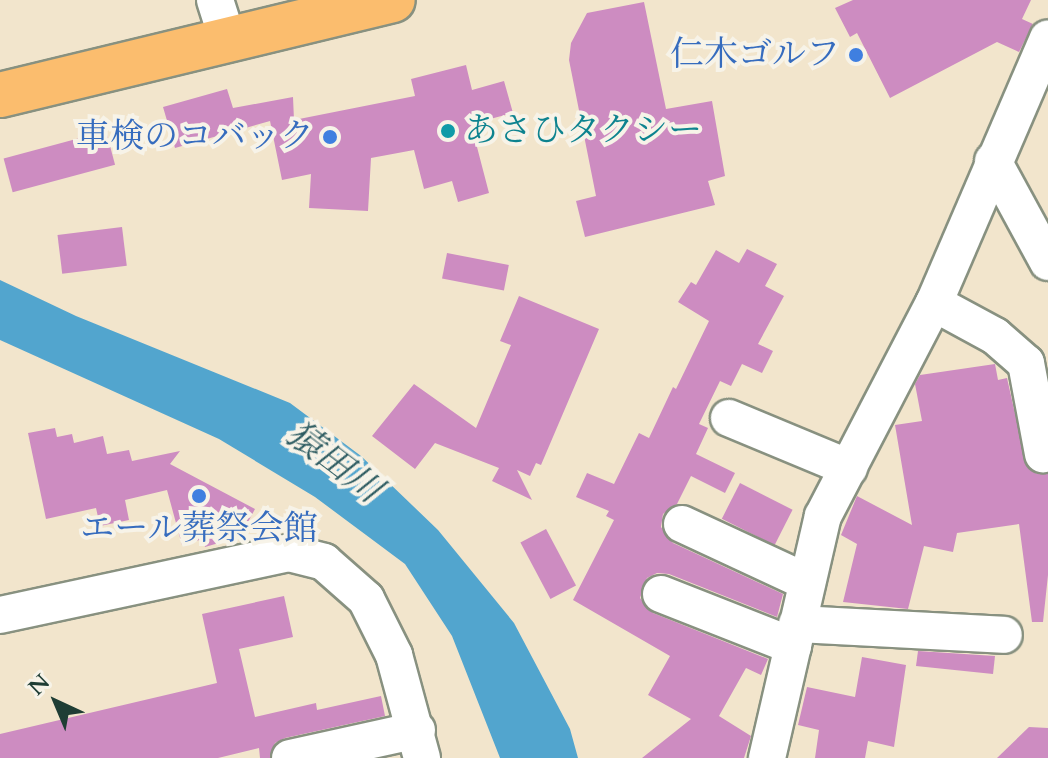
<!DOCTYPE html>
<html>
<head>
<meta charset="utf-8">
<style>
  body { margin:0 }
  #map { position:relative; width:1048px; height:758px; overflow:hidden; background:#f2e5cc; font-family:Cardo,"Noto Serif JP",serif }
  div>[style] { position:absolute }
  [style*='--x'] { left:calc(var(--x)*1px); top:calc(var(--y)*1px); width:calc(var(--w)*1px); rotate:calc(var(--a)*1deg) }
  .water>* { inset:0; background:#52a5ce }
  .building>* { inset:0; background:#cd8cc1; transform-origin:0 0 }
  .roads { filter:drop-shadow(2px 0 #889180) drop-shadow(-2px 0 #889180) drop-shadow(0 2px #889180) drop-shadow(0 -2px #889180) }
  .minor>* { height:36px; margin:-18px; padding:0 18px; transform-origin:18px; border-radius:18px; background:#fff }
  .highway>* { height:44px; margin:-22px; padding:0 22px; transform-origin:22px; border-radius:22px; background:#fbbd6e }
  .dots>* { width:22px; height:22px; translate:-50% -50%; box-sizing:border-box; border:4px solid #f7f3e8; border-radius:50% }
  span { translate:-50% -50%; white-space:nowrap; text-align:center; line-height:1.15; -webkit-text-stroke:8px #f7f3e8; paint-order:stroke }
  .shop-label { font-size:34px; color:#366cbe }
  .right { translate:-100% -50%; text-align:right }
  .culture-label { font-size:34px; color:#0d838f }
  .left { translate:0 -50%; text-align:left }
  .water-label { font-size:36px; color:#2e5c62; font-style:italic }
  .north { position:absolute; left:16px; top:662px; width:80px; height:80px; -webkit-text-stroke:6px #f7f3e8; paint-order:stroke; rotate:316deg; font-size:22px; font-weight:700; line-height:32px; text-align:center; color:#1f3d34 }
  .north::after { content:''; display:block; margin:auto; width:28px; height:36px; background:#1f3d34; clip-path:polygon(50% 0,100% 100%,50% 72%,0 100%) }
</style>
</head>
<body>
<div id="map">
  <div class="water">
    <i style="clip-path:polygon(0 280px,76px 316px,290px 403px,361px 456px,438px 530px,514px 623px,570px 729px,578px 758px,500px 758px,452px 636px,405px 564px,315px 497px,219px 439px,0 340px)"></i>
  </div>
  <div class="building">
    <i style="clip-path:polygon(853px 0,1031px 0,1022px 19px,1033px 24px,1019px 52px,997px 42px,890px 98px,857px 33px,850px 37px,835px 8px)"></i>
    <i style="clip-path:polygon(644px 2px,666px 109px,712px 101px,725px 176px,708px 181px,715px 205px,585px 237px,576px 201px,596px 196px,569px 60px,571px 43px,587px 13px)"></i>
    <i style="clip-path:polygon(466px 65px,472px 90px,504px 81px,513px 113px,471px 124px,489px 193px,458px 202px,452px 181px,424px 189px,414px 150px,371px 158px,368px 211px,309px 208px,311px 174px,282px 180px,270px 121px,175px 148px,163px 107px,227px 89px,233px 108px,293px 97px,294px 120px,415px 96px,411px 79px)"></i>
    <i style="left:106px;top:131px;width:35px;height:106px;rotate:75deg"></i>
    <i style="left:122px;top:227px;width:39px;height:65px;rotate:83deg"></i>
    <i style="clip-path:polygon(747px 249px,777px 264px,765px 286px,784px 296px,758px 344px,773px 351px,762px 373px,742px 364px,731px 386px,720px 381px,699px 424px,708px 428px,696px 454px,735px 473px,725px 493px,691px 476px,677px 504px,663px 514px,661px 527px,673px 543px,783px 594px,777px 617px,669px 574px,657px 573px,647px 578px,640px 598px,653px 613px,768px 659px,761px 675px,746px 668px,719px 716px,751px 736px,744px 758px,642px 758px,691px 719px,648px 695px,670px 656px,573px 600px,614px 520px,606px 516px,609px 511px,576px 497px,587px 473px,614px 484px,639px 433px,649px 438px,673px 387px,676px 389px,709px 321px,678px 302px,691px 282px,696px 285px,716px 250px,739px 263px)"></i>
    <i style="left:447px;top:253px;width:63px;height:26px;rotate:11deg"></i>
    <i style="clip-path:polygon(519px 296px,599px 329px,541px 465px,536px 463px,530px 476px,517px 470px,532px 500px,492px 481px,499px 468px,435px 443px,415px 469px,372px 436px,414px 384px,476px 428px,511px 345px,500px 341px)"></i>
    <i style="clip-path:polygon(995px 364px,998px 380px,1007px 378px,1027px 467px,1037px 474px,1048px 474px,1048px 575px,1043px 622px,1032px 622px,1019px 524px,957px 533px,953px 552px,924px 546px,908px 609px,843px 602px,857px 544px,841px 535px,857px 496px,912px 525px,895px 425px,922px 421px,915px 384px,920px 375px)"></i>
    <i style="clip-path:polygon(55px 428px,57px 437px,72px 434px,74px 443px,103px 436px,107px 454px,129px 450px,132px 461px,180px 451px,170px 464px,255px 509px,247px 524px,226px 530px,229px 540px,205px 547px,203px 539px,182px 545px,167px 490px,125px 500px,129px 520px,100px 526px,96px 508px,46px 519px,28px 433px)"></i>
    <i style="left:740px;top:483px;width:59px;height:40px;rotate:27deg"></i>
    <i style="left:546px;top:529px;width:64px;height:29px;rotate:62deg"></i>
    <i style="clip-path:polygon(284px 596px,293px 637px,239px 649px,255px 717px,316px 703px,317px 710px,381px 696px,385px 716px,285px 738px,275px 743px,270px 758px,260px 758px,259px 748px,218px 758px,0 758px,0 734px,217px 683px,202px 614px)"></i>
    <i style="clip-path:polygon(918px 651px,995px 656px,993px 674px,916px 666px)"></i>
    <i style="clip-path:polygon(862px 657px,906px 665px,894px 747px,868px 741px,865px 758px,815px 758px,819px 730px,798px 725px,807px 687px,855px 697px)"></i>
    <i style="clip-path:polygon(1029px 727px,1048px 728px,1048px 758px,997px 758px)"></i>
  </div>
  <div class="roads">
    <div class="minor">
      <i style="--x:215;--y:0;--w:43;--a:72.4"></i>
      <i style="--x:993;--y:161;--w:115;--a:61.4"></i>
      <i style="--x:934;--y:303;--w:69;--a:28.4"></i>
      <i style="--x:995;--y:336;--w:41;--a:41.1"></i>
      <i style="--x:1026;--y:363;--w:93;--a:79.4"></i>
      <i style="--x:729;--y:418;--w:130;--a:22.6"></i>
      <i style="--x:682;--y:524;--w:138;--a:24.9"></i>
      <i style="--x:661;--y:594;--w:142;--a:21.5"></i>
      <i style="--x:0;--y:615;--w:296;--a:-12.1"></i>
      <i style="--x:289;--y:553;--w:36;--a:14"></i>
      <i style="--x:324;--y:562;--w:56;--a:41.4"></i>
      <i style="--x:366;--y:599;--w:63;--a:63.4"></i>
      <i style="--x:394;--y:655;--w:107;--a:74.8"></i>
      <i style="--x:797;--y:624;--w:207;--a:3"></i>
      <i style="--x:290;--y:758;--w:130;--a:-12.4"></i>
      <i style="--x:767;--y:758;--w:248;--a:-77"></i>
      <i style="--x:823;--y:516;--w:240;--a:-62.5"></i>
      <i style="--x:934;--y:303;--w:288;--a:-66.7"></i>
    </div>
    <div class="highway">
      <i style="--x:0;--y:95;--w:404;--a:-13.6"></i>
    </div>
  </div>
  <div class="dots">
    <i style="left:856px;top:55px;background:#3f7fe0"></i>
    <i style="left:448px;top:131px;background:#0f9aa8"></i>
    <i style="left:330px;top:137px;background:#3f7fe0"></i>
    <i style="left:199px;top:496px;background:#3f7fe0"></i>
  </div>
  <div class="shop-label">
    <span class="right" style="left:840px;top:55px">仁木ゴルフ</span>
    <span class="right" style="left:314px;top:137px">車検のコバック</span>
    <span style="left:199px;top:529px">エール葬祭会館</span>
  </div>
  <div class="culture-label">
    <span class="left" style="left:464px;top:131px">あさひタクシー</span>
  </div>
  <div class="water-label">
    <span style="left:334px;top:462px;rotate:37deg">猿田川</span>
  </div>
  <div class="north">N</div>
</div>
</body>
</html>
